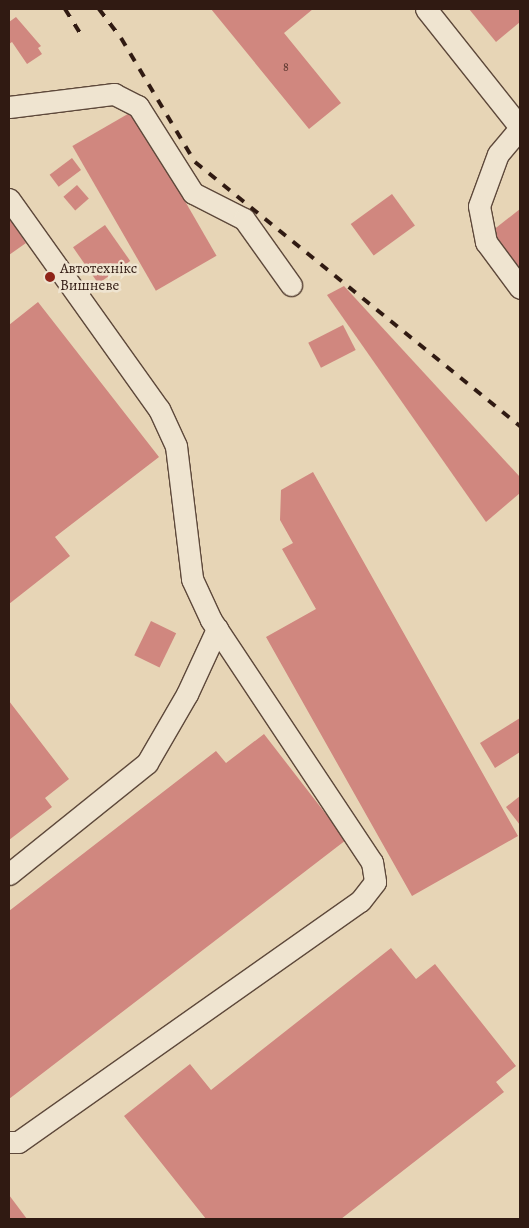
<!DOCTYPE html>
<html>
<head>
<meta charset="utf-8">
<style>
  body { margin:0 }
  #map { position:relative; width:529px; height:1228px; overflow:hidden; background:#e7d5b6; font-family:Alegreya,serif }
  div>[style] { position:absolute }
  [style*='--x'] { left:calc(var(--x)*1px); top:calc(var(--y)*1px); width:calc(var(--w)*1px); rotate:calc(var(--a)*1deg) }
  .building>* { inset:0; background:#d0877f; transform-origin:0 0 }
  .roads { filter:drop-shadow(1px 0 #5e493b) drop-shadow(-1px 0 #5e493b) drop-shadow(0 1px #5e493b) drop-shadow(0 -1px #5e493b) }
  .minor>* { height:21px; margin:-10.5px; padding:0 10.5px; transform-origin:10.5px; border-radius:10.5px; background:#efe4d0 }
  .rail>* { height:4px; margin-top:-2px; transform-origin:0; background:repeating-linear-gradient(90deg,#301a12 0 9px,transparent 0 18px) }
  .dots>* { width:14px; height:14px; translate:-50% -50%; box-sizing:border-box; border:2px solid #efe4d0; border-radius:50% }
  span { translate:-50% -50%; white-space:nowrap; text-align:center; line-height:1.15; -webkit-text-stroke:5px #efe4d0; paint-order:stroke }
  .number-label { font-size:12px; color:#58352d }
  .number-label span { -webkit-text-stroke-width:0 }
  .poi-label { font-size:15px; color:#301a12 }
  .left { translate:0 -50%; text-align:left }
  .frame { position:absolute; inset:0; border:10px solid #301a12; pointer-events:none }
</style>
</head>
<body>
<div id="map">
  <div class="building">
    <i style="clip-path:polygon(211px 9px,313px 9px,284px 33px,341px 103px,309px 129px)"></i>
    <i style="clip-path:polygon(469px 9px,520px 9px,520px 22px,496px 42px)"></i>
    <i style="clip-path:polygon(16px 17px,41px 46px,38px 48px,42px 54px,27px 64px,12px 42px,9px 44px,9px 22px)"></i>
    <i style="left:133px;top:111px;width:167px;height:70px;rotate:60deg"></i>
    <i style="left:72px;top:158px;width:15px;height:28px;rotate:53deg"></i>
    <i style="left:77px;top:185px;width:18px;height:18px;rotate:49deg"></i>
    <i style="left:392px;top:194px;width:39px;height:51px;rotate:54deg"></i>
    <i style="clip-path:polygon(520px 209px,520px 270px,492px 231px)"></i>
    <i style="clip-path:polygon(9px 210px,16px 217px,11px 221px,26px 243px,9px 255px)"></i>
    <i style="left:105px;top:225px;width:44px;height:39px;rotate:55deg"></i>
    <i style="clip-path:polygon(344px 286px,520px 477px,520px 493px,486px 522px,327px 295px)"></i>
    <i style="clip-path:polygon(38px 302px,159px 457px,55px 537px,70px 556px,9px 604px,9px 325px)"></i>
    <i style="left:343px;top:325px;width:28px;height:39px;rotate:63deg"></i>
    <i style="clip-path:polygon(313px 472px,518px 836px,412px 896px,266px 637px,316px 609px,282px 549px,293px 543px,280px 520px,281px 490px)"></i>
    <i style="left:151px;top:621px;width:28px;height:38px;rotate:26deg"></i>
    <i style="clip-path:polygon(9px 701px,69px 779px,45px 798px,52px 807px,9px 840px)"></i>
    <i style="clip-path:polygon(520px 718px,520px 752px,495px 768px,480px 743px)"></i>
    <i style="clip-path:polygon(264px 734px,346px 840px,9px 1099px,9px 911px,216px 751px,226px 763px)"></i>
    <i style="clip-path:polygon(520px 796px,520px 825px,506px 807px)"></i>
    <i style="clip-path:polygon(391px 948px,416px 979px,435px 964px,516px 1066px,496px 1082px,504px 1092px,341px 1219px,206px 1219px,124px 1116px,190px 1064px,211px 1090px)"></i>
    <i style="clip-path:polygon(9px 1195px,27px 1219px,9px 1219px)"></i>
  </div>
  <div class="roads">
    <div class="minor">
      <i style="--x:426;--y:9;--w:151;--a:51.5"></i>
      <i style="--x:9;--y:107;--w:106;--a:-7.1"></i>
      <i style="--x:114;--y:94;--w:27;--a:27"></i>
      <i style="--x:138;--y:106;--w:103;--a:57.7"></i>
      <i style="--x:193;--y:193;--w:57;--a:27"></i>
      <i style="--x:244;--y:219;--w:81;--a:54.5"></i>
      <i style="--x:520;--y:128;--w:34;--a:130"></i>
      <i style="--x:498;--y:154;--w:55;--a:110.1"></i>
      <i style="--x:479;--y:206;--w:37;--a:79"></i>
      <i style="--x:486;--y:242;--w:57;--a:53.5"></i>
      <i style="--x:9;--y:199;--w:258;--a:54.5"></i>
      <i style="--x:159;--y:409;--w:41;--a:65.3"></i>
      <i style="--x:176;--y:446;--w:134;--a:83.1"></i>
      <i style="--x:192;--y:579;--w:45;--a:65.1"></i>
      <i style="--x:211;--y:620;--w:291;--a:56.4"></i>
      <i style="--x:372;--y:862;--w:20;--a:81"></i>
      <i style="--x:375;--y:882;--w:24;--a:128"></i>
      <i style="--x:360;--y:901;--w:418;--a:144.8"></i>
      <i style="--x:18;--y:1142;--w:9;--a:180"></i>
      <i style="--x:9;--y:874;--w:177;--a:-38.8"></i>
      <i style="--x:147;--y:763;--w:80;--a:-59.9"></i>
      <i style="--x:187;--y:694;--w:72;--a:-65.2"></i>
    </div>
  </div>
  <div class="rail">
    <i style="--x:65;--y:9;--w:32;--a:58"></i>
    <i style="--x:99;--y:9;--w:36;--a:53"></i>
    <i style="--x:121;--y:38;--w:144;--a:59.2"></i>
    <i style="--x:195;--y:162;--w:419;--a:39.1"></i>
  </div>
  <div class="dots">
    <i style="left:50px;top:277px;background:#8f2418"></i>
  </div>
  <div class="number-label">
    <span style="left:286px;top:68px">8</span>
  </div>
  <div class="poi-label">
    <span class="left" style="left:60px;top:277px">Автотехнікс<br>Вишневе</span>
  </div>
  <div class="frame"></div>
</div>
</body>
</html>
